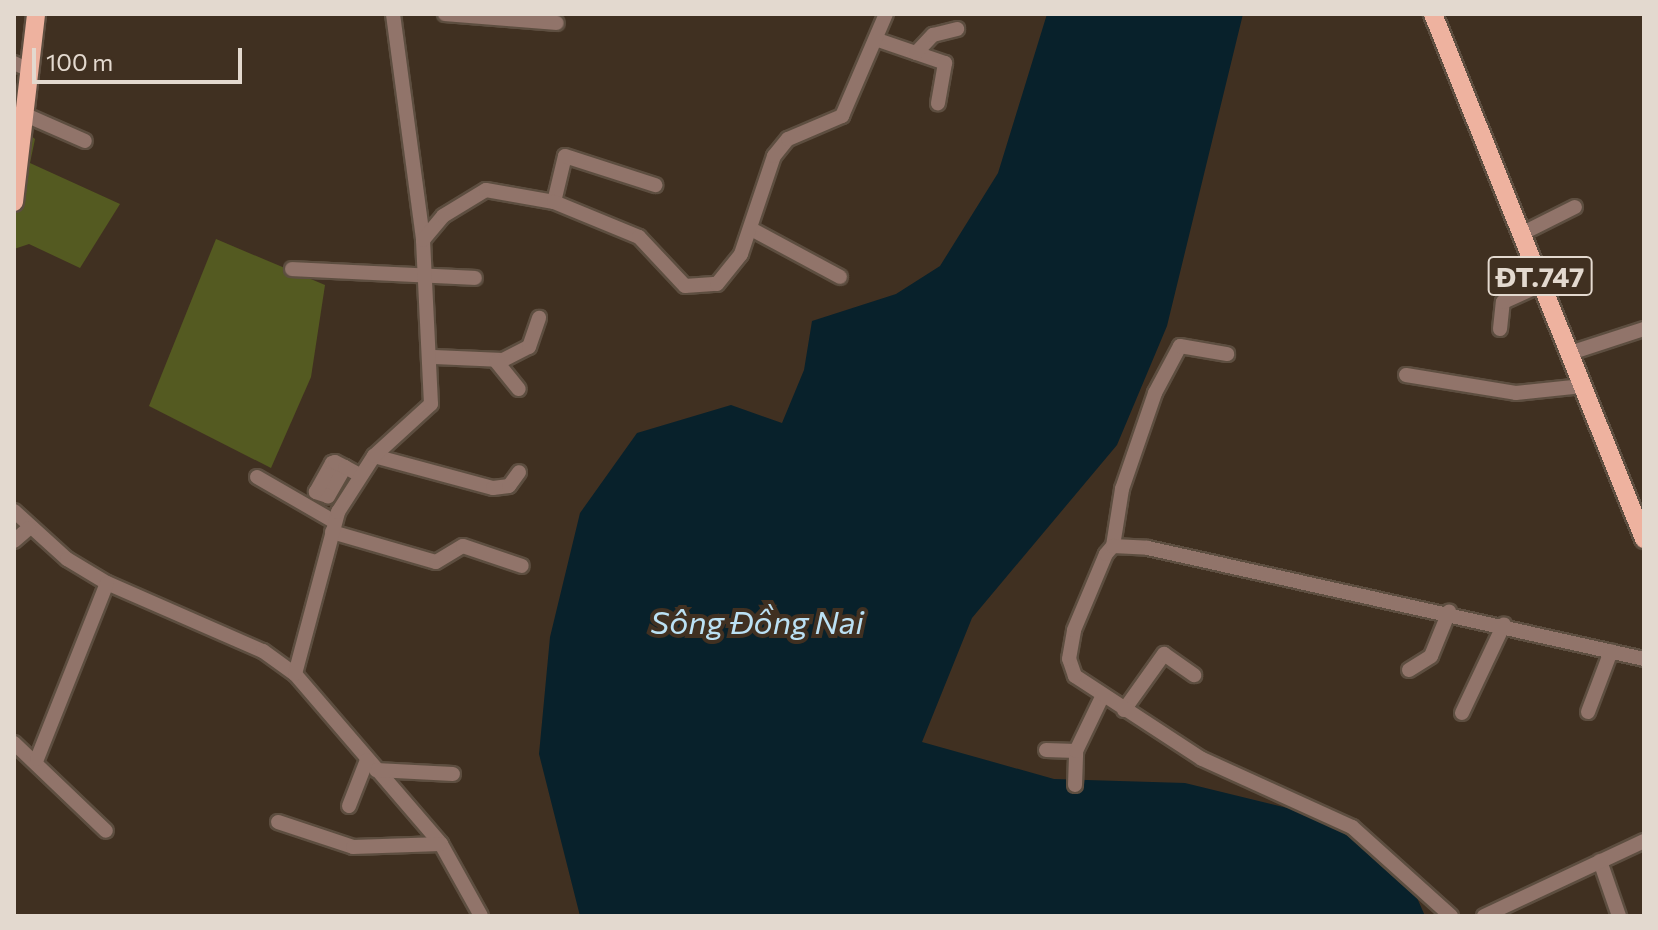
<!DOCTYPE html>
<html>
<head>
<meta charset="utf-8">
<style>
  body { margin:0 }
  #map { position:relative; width:1658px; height:930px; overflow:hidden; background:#403021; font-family:Commissioner,sans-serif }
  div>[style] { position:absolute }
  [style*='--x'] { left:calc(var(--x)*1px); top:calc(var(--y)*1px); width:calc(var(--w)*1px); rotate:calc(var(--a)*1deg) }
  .green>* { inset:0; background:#545a21 }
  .water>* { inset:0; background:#08212b }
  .roads { filter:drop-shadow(2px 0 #5d4e40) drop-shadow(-2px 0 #5d4e40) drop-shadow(0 2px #5d4e40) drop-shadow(0 -2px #5d4e40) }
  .minor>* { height:14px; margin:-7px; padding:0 7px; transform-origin:7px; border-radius:7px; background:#91746a }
  .major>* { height:18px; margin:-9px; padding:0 9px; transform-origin:9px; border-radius:9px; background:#eeb29f }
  span { translate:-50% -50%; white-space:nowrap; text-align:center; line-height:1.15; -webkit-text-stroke:8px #403021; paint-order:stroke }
  .shield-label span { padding:2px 6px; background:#403021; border:2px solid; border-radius:6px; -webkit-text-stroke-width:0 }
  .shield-label { font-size:28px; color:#e3d9cf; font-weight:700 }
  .water-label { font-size:32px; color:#bbe1f4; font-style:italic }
  .frame { position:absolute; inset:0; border:16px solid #e3d9cf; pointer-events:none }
  .scale { position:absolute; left:32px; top:48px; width:210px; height:36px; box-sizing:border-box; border:4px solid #e3d9cf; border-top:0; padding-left:10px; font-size:24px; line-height:28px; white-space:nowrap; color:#e3d9cf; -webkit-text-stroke:6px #403021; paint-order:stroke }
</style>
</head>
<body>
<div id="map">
  <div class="green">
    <i style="clip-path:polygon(14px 122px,35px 139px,30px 163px,120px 204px,80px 268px,29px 244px,14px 249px)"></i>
    <i style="clip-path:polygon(216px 239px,325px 285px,311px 377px,271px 468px,149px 406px)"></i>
  </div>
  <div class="water">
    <i style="clip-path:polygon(1047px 14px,1243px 14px,1167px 326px,1117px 445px,972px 618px,922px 742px,1054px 779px,1185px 783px,1328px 818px,1414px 891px,1425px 916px,580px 916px,539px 754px,550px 637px,580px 513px,637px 433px,731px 405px,782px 423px,804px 370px,812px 321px,896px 294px,940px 266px,998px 173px)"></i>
  </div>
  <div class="roads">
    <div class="minor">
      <i style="--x:393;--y:14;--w:228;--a:82.4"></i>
      <i style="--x:445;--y:14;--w:112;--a:4.6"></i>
      <i style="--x:878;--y:40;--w:71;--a:18.9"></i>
      <i style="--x:945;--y:63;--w:41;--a:99.9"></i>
      <i style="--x:916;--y:53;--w:25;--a:-47"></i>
      <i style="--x:933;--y:35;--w:25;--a:-14"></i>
      <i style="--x:14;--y:63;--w:19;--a:25"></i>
      <i style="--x:28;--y:116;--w:62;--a:23.7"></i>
      <i style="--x:554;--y:202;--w:47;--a:-76.6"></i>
      <i style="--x:565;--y:156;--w:95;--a:17.9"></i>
      <i style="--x:751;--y:229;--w:101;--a:28.3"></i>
      <i style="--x:1523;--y:233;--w:58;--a:-26.6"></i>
      <i style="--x:292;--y:269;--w:183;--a:2.8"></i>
      <i style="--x:1500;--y:329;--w:27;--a:-84"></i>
      <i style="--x:1503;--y:302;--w:44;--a:-24.2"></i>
      <i style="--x:1570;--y:353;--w:78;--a:-18"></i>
      <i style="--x:434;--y:357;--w:69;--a:2.5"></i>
      <i style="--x:503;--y:360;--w:29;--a:-27"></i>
      <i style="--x:529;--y:347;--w:31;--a:-71"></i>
      <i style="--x:496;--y:361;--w:36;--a:51"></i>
      <i style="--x:1406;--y:375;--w:111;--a:9.3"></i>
      <i style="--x:1516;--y:393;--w:67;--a:-6"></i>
      <i style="--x:374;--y:456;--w:123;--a:15.1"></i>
      <i style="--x:493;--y:488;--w:16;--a:-7"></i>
      <i style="--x:509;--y:486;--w:17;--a:-54"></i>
      <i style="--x:345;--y:467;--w:34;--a:120"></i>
      <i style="--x:328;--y:496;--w:13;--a:-162"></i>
      <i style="--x:316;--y:492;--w:33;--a:-61"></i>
      <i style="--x:332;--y:463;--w:3;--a:-18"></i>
      <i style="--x:335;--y:462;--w:11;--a:27"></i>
      <i style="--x:345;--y:467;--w:18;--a:29"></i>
      <i style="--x:257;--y:477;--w:90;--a:30"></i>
      <i style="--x:14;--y:511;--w:72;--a:42.2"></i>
      <i style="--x:67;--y:559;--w:47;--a:31"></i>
      <i style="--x:107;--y:583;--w:170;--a:23.6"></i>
      <i style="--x:263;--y:651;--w:39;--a:36"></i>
      <i style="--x:295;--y:674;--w:224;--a:49.3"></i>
      <i style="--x:441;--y:844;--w:82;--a:60.9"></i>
      <i style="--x:332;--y:532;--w:108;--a:16.1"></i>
      <i style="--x:436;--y:562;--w:31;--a:-31"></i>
      <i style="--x:463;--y:546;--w:62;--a:18.7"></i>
      <i style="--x:14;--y:541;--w:20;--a:-41"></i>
      <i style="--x:1113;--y:546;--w:58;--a:-81"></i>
      <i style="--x:1122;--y:489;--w:102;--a:-71"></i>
      <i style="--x:1155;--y:393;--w:53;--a:-62"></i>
      <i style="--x:1180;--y:346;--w:48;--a:9.7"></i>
      <i style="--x:1409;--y:670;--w:26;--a:-32"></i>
      <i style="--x:1431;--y:656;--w:48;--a:-67.8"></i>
      <i style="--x:295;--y:674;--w:168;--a:-75.1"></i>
      <i style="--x:338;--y:512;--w:67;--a:-57.3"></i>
      <i style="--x:374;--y:456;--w:77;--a:-42.4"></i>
      <i style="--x:431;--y:404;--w:164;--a:-92.8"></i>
      <i style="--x:423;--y:240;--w:31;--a:-50"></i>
      <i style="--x:443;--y:216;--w:50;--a:-31.2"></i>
      <i style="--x:486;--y:190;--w:69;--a:10"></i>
      <i style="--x:554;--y:202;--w:92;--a:22.4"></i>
      <i style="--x:639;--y:237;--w:67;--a:46.8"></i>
      <i style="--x:685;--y:286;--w:32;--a:-4"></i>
      <i style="--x:717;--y:284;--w:38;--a:-51"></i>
      <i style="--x:741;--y:254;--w:103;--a:-71.4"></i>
      <i style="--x:774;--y:156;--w:22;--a:-51"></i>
      <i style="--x:788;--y:139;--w:59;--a:-23.1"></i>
      <i style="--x:842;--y:116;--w:111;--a:-66.7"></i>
      <i style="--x:1124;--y:710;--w:69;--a:-54.5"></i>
      <i style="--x:1164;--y:654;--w:37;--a:35"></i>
      <i style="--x:1588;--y:712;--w:65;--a:-69.3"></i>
      <i style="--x:1462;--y:713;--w:98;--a:-64.7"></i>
      <i style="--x:14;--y:743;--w:127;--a:43.7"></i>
      <i style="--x:1046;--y:750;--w:30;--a:2"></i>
      <i style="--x:37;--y:759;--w:189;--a:-68.3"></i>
      <i style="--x:376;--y:770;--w:77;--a:3"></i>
      <i style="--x:1075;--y:785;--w:34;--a:-88"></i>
      <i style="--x:1076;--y:751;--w:60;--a:-64.3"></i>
      <i style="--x:349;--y:806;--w:49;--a:-68.6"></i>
      <i style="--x:278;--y:822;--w:79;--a:18.4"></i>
      <i style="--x:353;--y:847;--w:88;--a:-2"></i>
      <i style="--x:1600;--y:861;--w:58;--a:70.9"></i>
      <i style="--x:1451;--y:916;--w:133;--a:-138"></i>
      <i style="--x:1352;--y:827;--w:165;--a:-155.6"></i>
      <i style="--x:1202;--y:759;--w:152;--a:-146.8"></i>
      <i style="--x:1075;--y:676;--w:18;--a:-109"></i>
      <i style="--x:1069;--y:659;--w:29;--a:-80"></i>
      <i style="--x:1074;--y:630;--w:82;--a:-67.2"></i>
      <i style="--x:1106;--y:554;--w:11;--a:-49"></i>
      <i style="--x:1113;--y:546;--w:35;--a:3"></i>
      <i style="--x:1148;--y:548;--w:508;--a:12.61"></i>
      <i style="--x:1484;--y:916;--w:177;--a:-25.1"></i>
    </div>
    <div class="major">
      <i style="--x:1433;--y:14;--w:566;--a:68.1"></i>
      <i style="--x:14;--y:202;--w:189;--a:-83.3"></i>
    </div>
  </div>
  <div class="shield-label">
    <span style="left:1540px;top:276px">ĐT.747</span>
  </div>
  <div class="water-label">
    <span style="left:757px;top:621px">Sông Đồng Nai</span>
  </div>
  <div class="frame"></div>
  <div class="scale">100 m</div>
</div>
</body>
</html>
